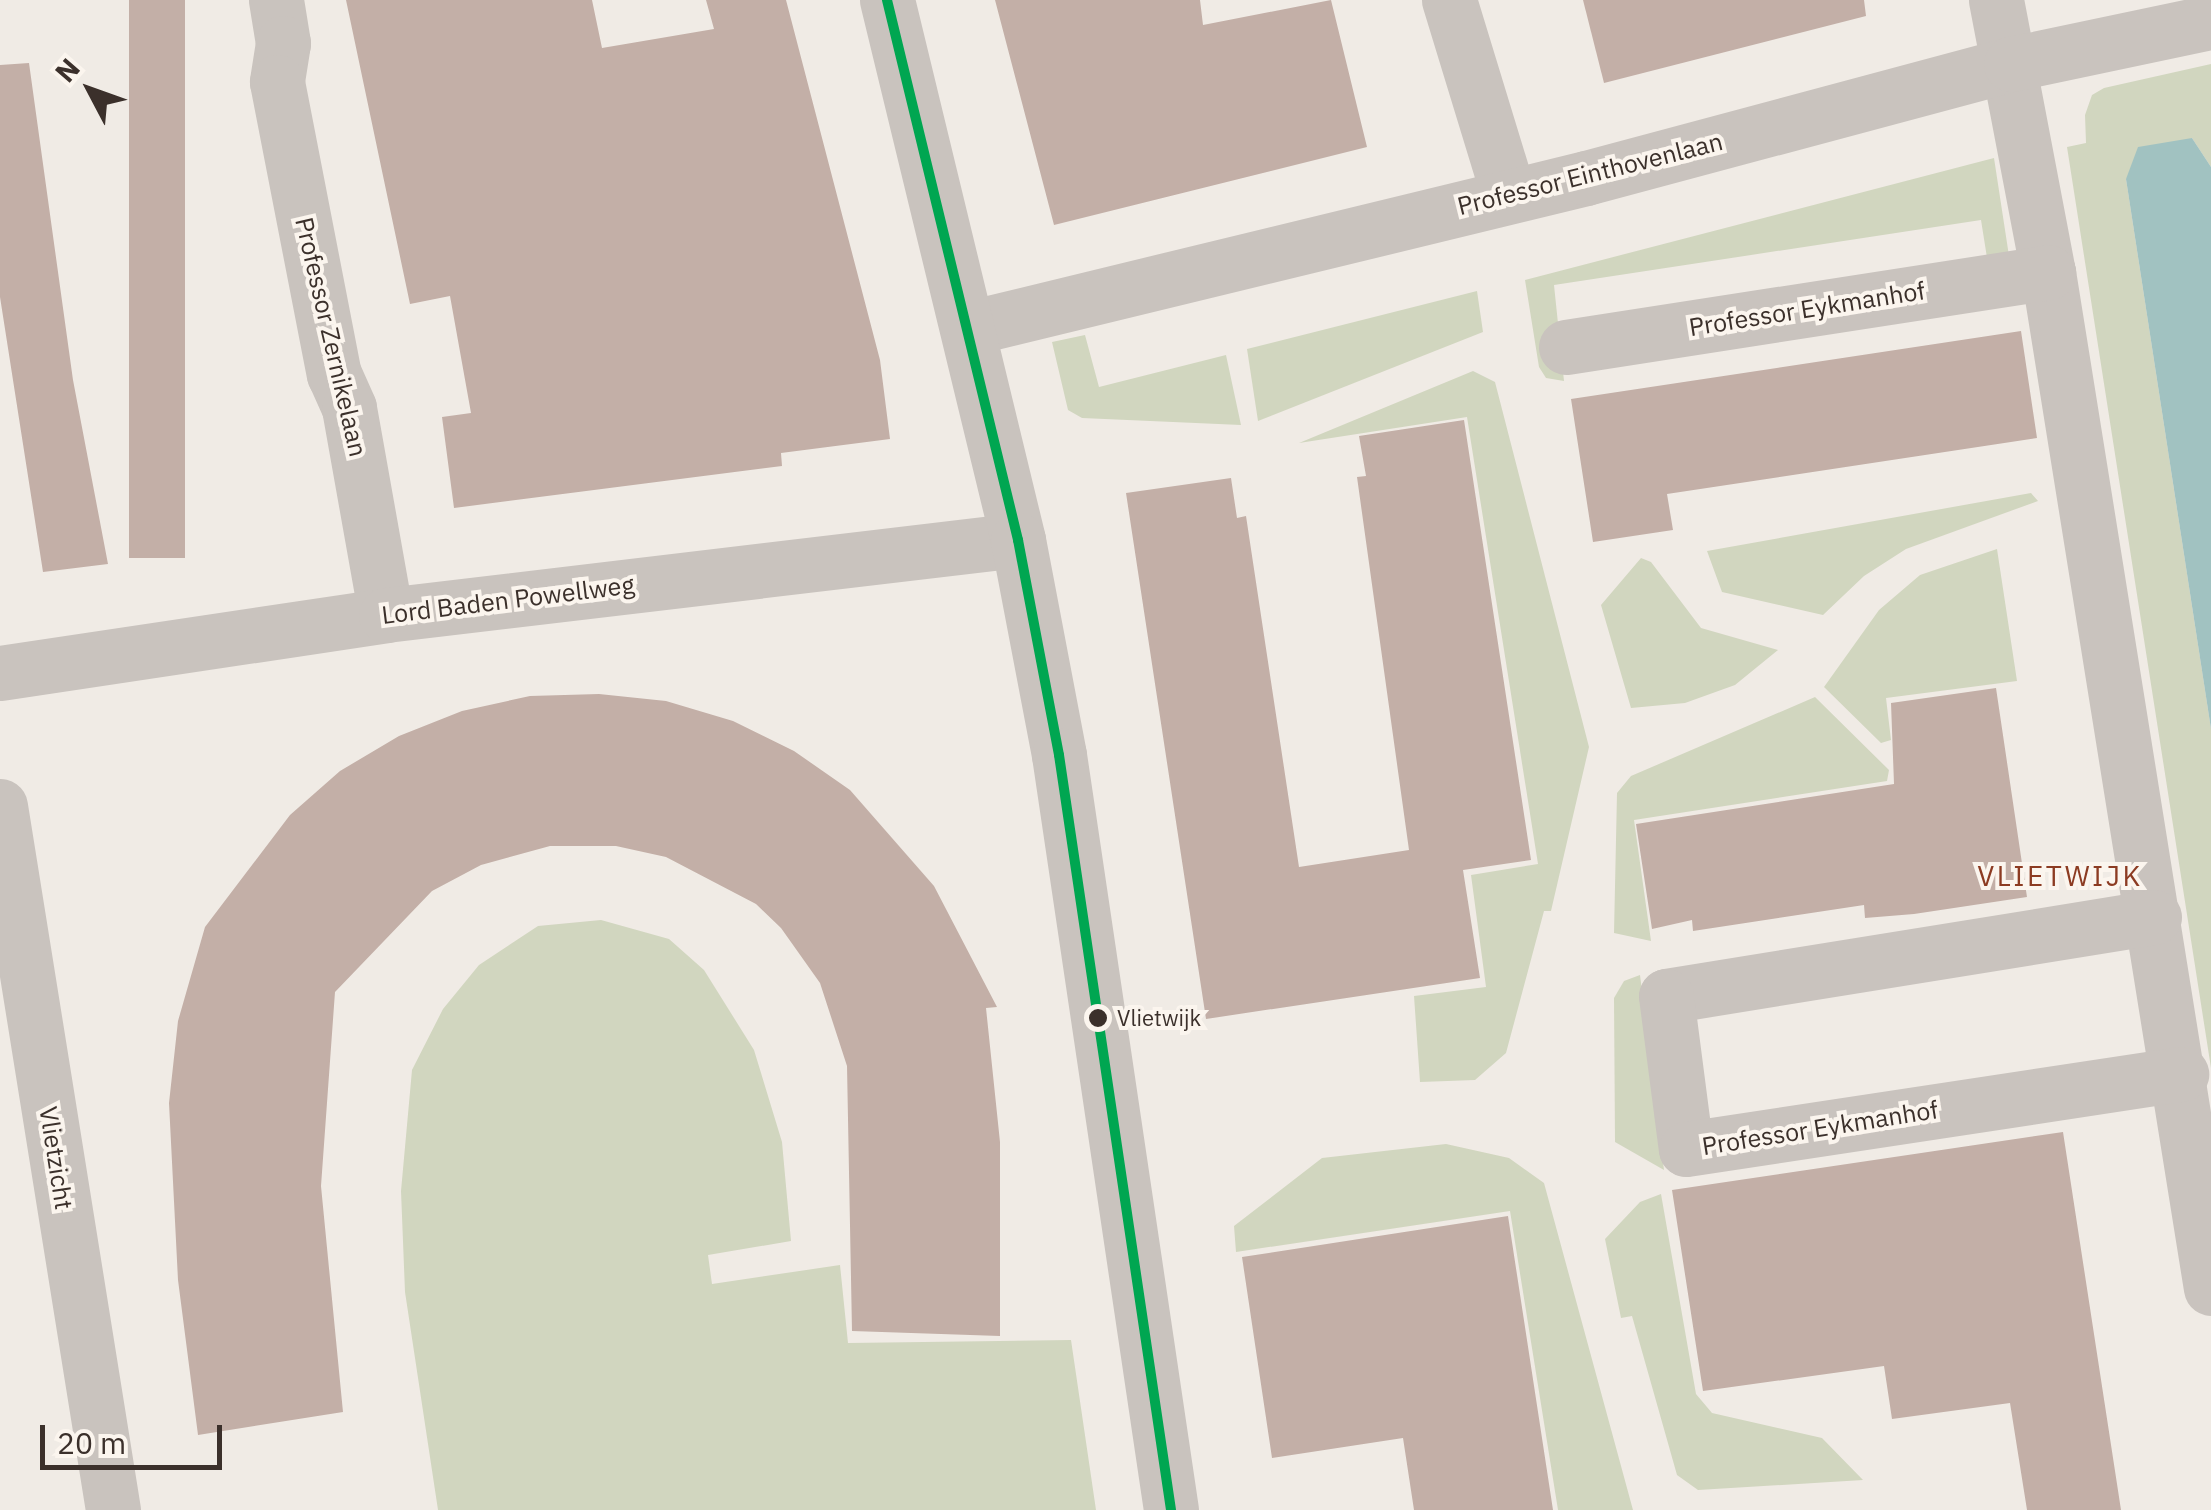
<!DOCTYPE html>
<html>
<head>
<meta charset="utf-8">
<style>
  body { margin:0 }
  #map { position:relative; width:2211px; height:1510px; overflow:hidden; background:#f0ebe5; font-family:"IBM Plex Sans",sans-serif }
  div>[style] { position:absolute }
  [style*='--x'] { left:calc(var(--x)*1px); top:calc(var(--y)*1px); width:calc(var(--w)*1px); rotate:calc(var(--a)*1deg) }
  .green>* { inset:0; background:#d1d6bf }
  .water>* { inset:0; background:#a1c2c1 }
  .building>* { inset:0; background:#c3afa7; transform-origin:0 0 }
  .minor>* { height:55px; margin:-27.5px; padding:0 27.5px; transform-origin:27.5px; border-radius:27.5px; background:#c9c3be }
  .tertiary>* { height:55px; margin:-27.5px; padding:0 27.5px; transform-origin:27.5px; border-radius:27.5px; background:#c9c3be }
  .bus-1>* { height:10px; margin:-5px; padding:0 5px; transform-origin:5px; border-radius:5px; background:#00a651 }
  .dots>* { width:28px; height:28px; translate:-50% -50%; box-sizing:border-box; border:5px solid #fbf5ee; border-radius:50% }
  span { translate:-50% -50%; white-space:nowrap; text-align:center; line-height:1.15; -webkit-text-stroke:8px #fbf5ee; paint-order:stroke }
  .bus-label { font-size:22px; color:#3b302b }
  .left { translate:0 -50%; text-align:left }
  .street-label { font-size:25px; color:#3b302b }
  .neighbourhood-label { font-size:28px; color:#8c3b22; letter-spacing:2.5px }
  .north { position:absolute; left:40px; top:40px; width:100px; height:100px; -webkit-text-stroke:8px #fbf5ee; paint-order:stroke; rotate:311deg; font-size:28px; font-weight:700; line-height:40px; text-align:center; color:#3b302b }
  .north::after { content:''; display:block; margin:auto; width:35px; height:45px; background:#3b302b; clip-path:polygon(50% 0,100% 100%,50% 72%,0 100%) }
  .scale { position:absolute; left:40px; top:1425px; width:182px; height:45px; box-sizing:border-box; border:5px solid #3b302b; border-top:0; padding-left:12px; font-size:30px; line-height:35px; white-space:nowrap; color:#3b302b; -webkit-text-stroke:8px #fbf5ee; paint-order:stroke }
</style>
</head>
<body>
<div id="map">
  <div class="green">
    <i style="clip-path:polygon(2211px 64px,2211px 167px,2192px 138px,2126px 179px,2211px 729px,2211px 1068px,2067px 147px,2086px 143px,2085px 115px,2092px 95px,2104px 88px)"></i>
    <i style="clip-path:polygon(1994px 158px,2009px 256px,1988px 264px,1981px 220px,1554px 285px,1564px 381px,1546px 378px,1539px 367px,1525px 280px)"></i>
    <i style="clip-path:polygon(1477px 291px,1483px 332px,1258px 421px,1247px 349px)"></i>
    <i style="clip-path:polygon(1085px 335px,1099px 387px,1226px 355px,1241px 425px,1082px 418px,1068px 410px,1052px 342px)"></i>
    <i style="clip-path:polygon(1473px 371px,1495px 382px,1589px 747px,1551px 911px,1544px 911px,1506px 1053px,1475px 1080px,1420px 1082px,1414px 996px,1486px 987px,1471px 875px,1538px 864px,1467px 417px,1299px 443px)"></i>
    <i style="clip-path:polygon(2031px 493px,2038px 501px,1906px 549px,1864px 576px,1823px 615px,1722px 592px,1707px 551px)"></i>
    <i style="clip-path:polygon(1997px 549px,2017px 681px,1886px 698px,1891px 740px,1881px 743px,1824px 687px,1879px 610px,1920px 575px)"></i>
    <i style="clip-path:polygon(1641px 558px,1651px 562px,1701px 628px,1778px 650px,1735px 685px,1685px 703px,1631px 708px,1601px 605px)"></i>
    <i style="clip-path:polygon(1815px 697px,1889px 770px,1887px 781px,1634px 820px,1651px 941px,1614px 933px,1617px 793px,1631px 776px)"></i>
    <i style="clip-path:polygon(601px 920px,669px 939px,704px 970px,754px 1050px,782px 1142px,791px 1241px,708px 1255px,712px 1284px,840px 1265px,848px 1343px,1071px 1340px,1096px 1510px,438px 1510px,405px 1292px,401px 1191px,412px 1070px,443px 1009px,479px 965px,538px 926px)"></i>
    <i style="clip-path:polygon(1640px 975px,1664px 1170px,1615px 1142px,1614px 998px,1624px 981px)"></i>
    <i style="clip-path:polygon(1446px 1144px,1509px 1158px,1544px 1183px,1633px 1510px,1558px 1510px,1510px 1211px,1236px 1252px,1234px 1226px,1322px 1158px)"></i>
    <i style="clip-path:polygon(1661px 1194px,1696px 1394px,1712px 1413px,1822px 1438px,1863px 1480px,1698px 1490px,1677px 1475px,1632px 1316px,1621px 1318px,1605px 1239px,1640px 1202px)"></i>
  </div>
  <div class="water">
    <i style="clip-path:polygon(2192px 138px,2211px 167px,2211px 729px,2126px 179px,2138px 147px)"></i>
  </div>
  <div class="building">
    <i style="left:129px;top:0;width:56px;height:558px"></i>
    <i style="clip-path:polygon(346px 0,592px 0,602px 48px,714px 29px,706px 0,786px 0,880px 360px,890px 439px,781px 453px,782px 466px,454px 508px,442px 417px,471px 413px,450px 296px,410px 304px)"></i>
    <i style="clip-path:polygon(995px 0,1200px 0,1203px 25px,1331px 0,1367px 147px,1054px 225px)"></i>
    <i style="clip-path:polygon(1583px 0,1864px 0,1866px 16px,1604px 83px)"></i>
    <i style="clip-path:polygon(29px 63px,73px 380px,108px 564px,43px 572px,0 297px,0 65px)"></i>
    <i style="clip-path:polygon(2021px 331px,2037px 438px,1667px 494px,1673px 530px,1593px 542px,1571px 399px)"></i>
    <i style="clip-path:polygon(1464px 420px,1531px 860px,1463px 870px,1480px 978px,1206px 1019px,1126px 493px,1231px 478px,1237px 518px,1246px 516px,1299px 867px,1409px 850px,1357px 477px,1366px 476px,1359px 436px)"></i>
    <i style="clip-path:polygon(1996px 688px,2027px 897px,1914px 914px,1865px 918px,1864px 905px,1693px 931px,1692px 920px,1652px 929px,1636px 824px,1894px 784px,1891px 703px)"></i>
    <i style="clip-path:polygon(599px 694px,666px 701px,733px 721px,794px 751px,850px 790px,934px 886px,997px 1007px,986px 1008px,1000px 1142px,1000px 1336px,852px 1331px,847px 1066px,820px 983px,781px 928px,756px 904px,666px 857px,616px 846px,550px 846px,481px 865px,432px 891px,335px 992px,321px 1186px,343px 1412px,198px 1435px,178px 1280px,169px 1103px,178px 1021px,205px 927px,290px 815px,340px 771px,399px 736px,462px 711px,530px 696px)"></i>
    <i style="clip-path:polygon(2063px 1132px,2121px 1510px,2027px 1510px,2010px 1403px,1892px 1419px,1884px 1366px,1703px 1391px,1672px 1190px)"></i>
    <i style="clip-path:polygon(1508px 1216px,1553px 1510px,1414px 1510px,1403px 1438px,1272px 1458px,1242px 1257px)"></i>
  </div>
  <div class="minor">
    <i style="--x:276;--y:0;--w:44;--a:80.8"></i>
    <i style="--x:283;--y:43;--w:39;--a:99"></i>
    <i style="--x:277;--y:82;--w:298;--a:79"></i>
    <i style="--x:334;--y:374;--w:37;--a:66"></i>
    <i style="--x:349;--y:408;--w:210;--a:79.9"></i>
    <i style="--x:1449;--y:0;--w:202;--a:73"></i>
    <i style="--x:1996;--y:0;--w:277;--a:79.2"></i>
    <i style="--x:2048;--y:272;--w:1029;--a:80.89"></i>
    <i style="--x:969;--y:328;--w:635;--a:-13.66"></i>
    <i style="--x:1586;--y:178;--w:440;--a:-15"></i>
    <i style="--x:2011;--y:64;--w:204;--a:-11.9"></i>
    <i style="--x:1566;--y:347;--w:488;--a:-8.8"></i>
    <i style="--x:0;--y:673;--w:390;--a:-8.5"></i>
    <i style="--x:386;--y:615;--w:636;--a:-6.77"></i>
    <i style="--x:0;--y:806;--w:713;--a:80.88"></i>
    <i style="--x:2154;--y:917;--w:494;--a:170.8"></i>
    <i style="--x:1666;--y:996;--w:154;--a:82.6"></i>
    <i style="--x:1686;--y:1149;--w:501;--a:-8.62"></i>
  </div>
  <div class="tertiary">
    <i style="--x:887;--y:0;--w:556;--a:76.36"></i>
    <i style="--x:1018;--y:540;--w:219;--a:79.2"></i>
    <i style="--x:1059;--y:755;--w:763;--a:81.56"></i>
  </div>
  <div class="bus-1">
    <i style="--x:887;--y:0;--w:556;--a:76.36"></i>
    <i style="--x:1018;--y:540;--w:219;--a:79.2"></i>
    <i style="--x:1059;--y:755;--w:763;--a:81.56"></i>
  </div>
  <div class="dots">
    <i style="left:1098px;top:1018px;background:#3b302b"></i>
  </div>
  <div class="bus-label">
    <span class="left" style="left:1117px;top:1018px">Vlietwijk</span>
  </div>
  <div class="street-label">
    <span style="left:1590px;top:174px;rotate:-14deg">Professor Einthovenlaan</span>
    <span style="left:1807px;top:309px;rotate:-9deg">Professor Eykmanhof</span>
    <span style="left:331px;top:337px;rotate:77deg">Professor Zernikelaan</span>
    <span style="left:508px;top:600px;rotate:-7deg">Lord Baden Powellweg</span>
    <span style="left:1820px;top:1128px;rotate:-9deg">Professor Eykmanhof</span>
    <span style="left:56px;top:1158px;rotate:81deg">Vlietzicht</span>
  </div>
  <div class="neighbourhood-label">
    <span style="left:2060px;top:876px">VLIETWIJK</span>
  </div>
  <div class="north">N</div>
  <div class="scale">20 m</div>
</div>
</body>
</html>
